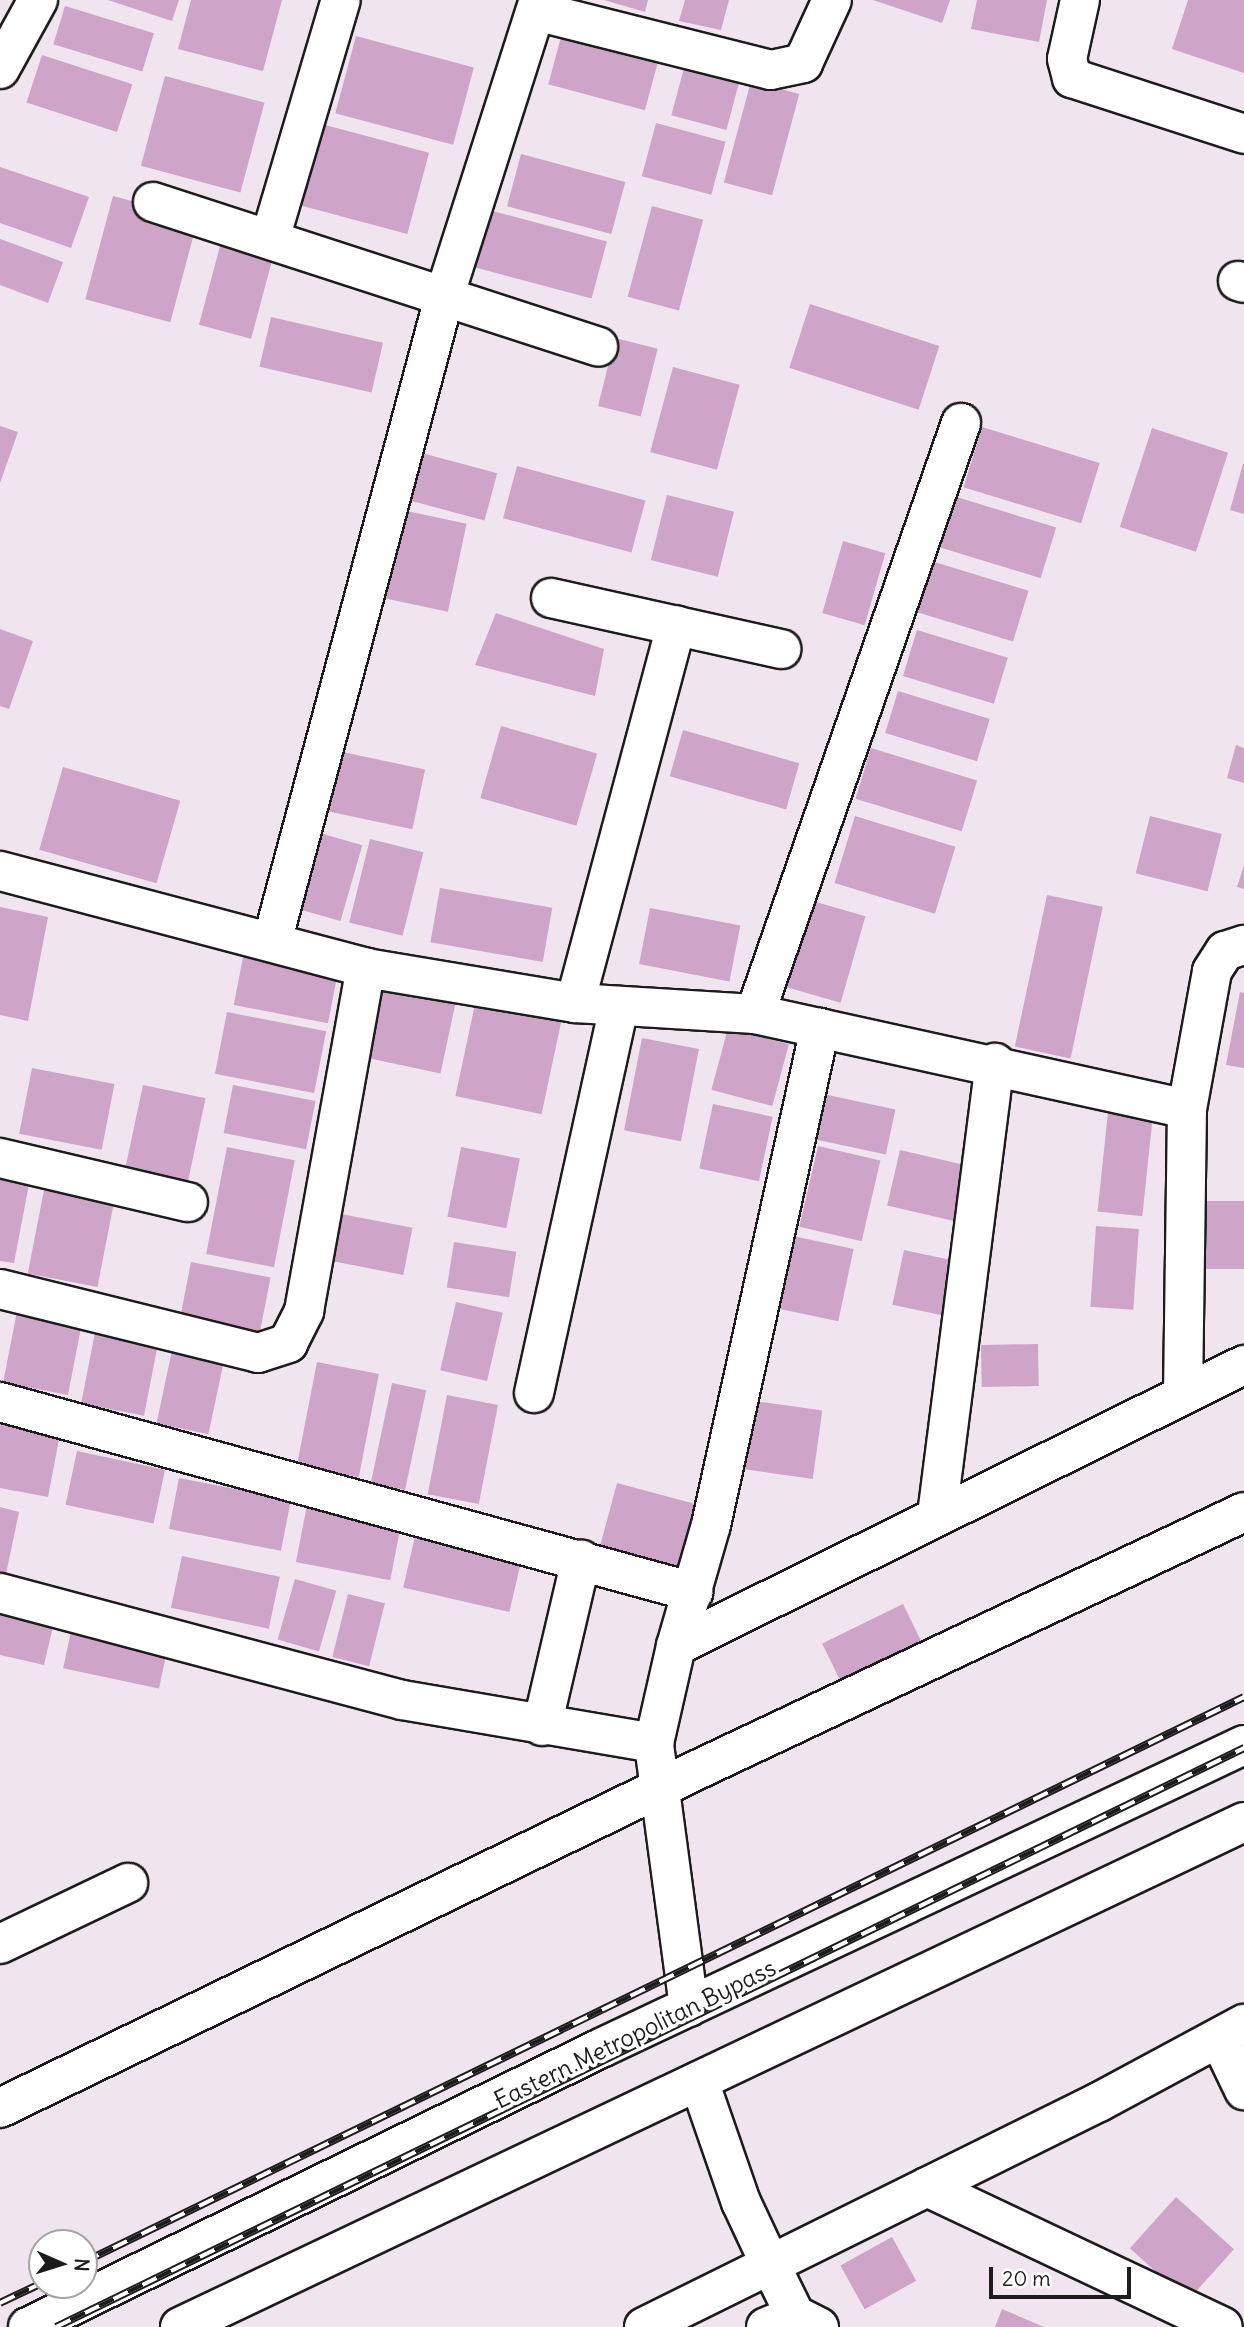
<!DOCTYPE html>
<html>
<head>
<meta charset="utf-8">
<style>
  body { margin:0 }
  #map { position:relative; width:1244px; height:2327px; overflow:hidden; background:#f0e4ef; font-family:Delius,sans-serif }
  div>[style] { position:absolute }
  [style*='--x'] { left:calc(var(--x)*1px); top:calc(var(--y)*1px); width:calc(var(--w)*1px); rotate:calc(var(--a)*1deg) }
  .building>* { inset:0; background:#cea4c9; transform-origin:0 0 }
  .roads { filter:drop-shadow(2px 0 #1c1c1c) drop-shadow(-2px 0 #1c1c1c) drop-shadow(0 2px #1c1c1c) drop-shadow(0 -2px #1c1c1c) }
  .minor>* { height:38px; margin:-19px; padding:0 19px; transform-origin:19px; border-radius:19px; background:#fff }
  .tertiary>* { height:38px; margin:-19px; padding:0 19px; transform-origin:19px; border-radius:19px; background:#fff }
  .primary>* { height:38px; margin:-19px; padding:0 19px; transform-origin:19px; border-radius:19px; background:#fff }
  .rail>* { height:8px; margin-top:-4px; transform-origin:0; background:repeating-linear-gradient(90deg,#fff 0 16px,#1c1c1c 0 32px); box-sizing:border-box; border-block:2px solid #1c1c1c }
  span { translate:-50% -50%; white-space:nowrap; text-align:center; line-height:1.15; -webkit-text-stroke:7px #fff; paint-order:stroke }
  .street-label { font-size:24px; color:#1c1c1c }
  .north { position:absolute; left:28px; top:2229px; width:70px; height:70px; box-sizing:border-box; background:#fff; border:2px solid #a4a4a4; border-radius:50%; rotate:93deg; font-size:19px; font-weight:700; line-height:28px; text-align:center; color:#1c1c1c }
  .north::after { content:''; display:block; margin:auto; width:24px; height:32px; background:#1c1c1c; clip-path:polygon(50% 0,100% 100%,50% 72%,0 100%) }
  .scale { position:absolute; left:989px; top:2267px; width:142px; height:32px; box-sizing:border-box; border:4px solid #1c1c1c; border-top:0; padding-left:9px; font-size:21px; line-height:24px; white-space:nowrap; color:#1c1c1c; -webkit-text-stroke:5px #fff; paint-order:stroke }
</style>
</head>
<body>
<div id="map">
  <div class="building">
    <i style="clip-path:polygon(108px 0,179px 0,172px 21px)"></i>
    <i style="clip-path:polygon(191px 0,282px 0,263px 71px,178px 49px)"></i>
    <i style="clip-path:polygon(604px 0,648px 0,645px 12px)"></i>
    <i style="clip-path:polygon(685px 0,729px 0,721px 30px,679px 21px)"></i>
    <i style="clip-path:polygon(873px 0,950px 0,942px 23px)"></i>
    <i style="clip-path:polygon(977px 0,1047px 0,1039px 42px,971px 29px)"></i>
    <i style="clip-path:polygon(1188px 0,1244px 0,1244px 73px,1172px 49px)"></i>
    <i style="left:65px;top:6px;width:93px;height:40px;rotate:17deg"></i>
    <i style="left:356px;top:36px;width:122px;height:80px;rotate:15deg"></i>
    <i style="left:561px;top:37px;width:100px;height:49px;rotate:15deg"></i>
    <i style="left:42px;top:55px;width:95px;height:50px;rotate:18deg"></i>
    <i style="left:684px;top:68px;width:57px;height:49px;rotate:15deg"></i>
    <i style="left:165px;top:76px;width:103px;height:93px;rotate:15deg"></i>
    <i style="left:751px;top:81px;width:50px;height:105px;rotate:15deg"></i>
    <i style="left:318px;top:123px;width:115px;height:84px;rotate:15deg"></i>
    <i style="left:656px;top:123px;width:72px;height:55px;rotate:15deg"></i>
    <i style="left:521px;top:154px;width:108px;height:54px;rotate:15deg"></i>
    <i style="clip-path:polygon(0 167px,89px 197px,71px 248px,0 223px)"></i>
    <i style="left:113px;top:196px;width:88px;height:107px;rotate:15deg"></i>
    <i style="left:652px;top:206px;width:53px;height:94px;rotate:15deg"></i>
    <i style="left:489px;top:210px;width:122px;height:59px;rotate:15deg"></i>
    <i style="left:223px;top:235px;width:54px;height:93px;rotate:15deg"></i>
    <i style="clip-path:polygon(0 239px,63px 262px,48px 303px,0 285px)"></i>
    <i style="left:810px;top:304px;width:136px;height:67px;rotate:18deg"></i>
    <i style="left:271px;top:317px;width:115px;height:51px;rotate:13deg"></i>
    <i style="left:615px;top:338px;width:44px;height:70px;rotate:14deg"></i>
    <i style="left:673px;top:367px;width:69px;height:88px;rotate:15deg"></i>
    <i style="clip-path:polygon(0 426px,18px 432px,0 483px)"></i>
    <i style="left:982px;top:427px;width:123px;height:63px;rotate:17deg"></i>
    <i style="left:1152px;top:428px;width:80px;height:104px;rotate:18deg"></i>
    <i style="left:418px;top:452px;width:82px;height:49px;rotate:15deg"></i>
    <i style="clip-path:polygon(1243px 464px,1244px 464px,1244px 514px,1230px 510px)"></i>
    <i style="left:517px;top:466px;width:133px;height:54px;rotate:15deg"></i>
    <i style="left:667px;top:495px;width:69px;height:67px;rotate:14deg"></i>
    <i style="left:950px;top:495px;width:111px;height:53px;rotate:17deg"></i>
    <i style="left:402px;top:510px;width:66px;height:90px;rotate:12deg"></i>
    <i style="left:843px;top:541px;width:44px;height:75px;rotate:16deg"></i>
    <i style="left:931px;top:561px;width:102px;height:53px;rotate:17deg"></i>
    <i style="clip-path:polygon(496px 613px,604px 649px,595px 696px,475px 665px)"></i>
    <i style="clip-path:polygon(0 629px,33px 641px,9px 709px,0 706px)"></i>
    <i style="left:917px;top:630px;width:95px;height:48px;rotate:17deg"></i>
    <i style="left:898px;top:691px;width:96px;height:44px;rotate:17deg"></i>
    <i style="left:501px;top:726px;width:100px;height:75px;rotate:16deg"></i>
    <i style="left:683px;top:730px;width:121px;height:48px;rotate:16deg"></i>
    <i style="clip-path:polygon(1236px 745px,1244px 748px,1244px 783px,1227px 778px)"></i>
    <i style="left:871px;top:748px;width:111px;height:53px;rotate:17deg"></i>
    <i style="left:338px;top:751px;width:89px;height:61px;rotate:12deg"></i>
    <i style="left:63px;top:767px;width:122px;height:86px;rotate:16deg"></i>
    <i style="left:855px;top:816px;width:105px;height:70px;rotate:17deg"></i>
    <i style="left:1150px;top:816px;width:74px;height:59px;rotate:14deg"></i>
    <i style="left:320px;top:833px;width:44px;height:79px;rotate:16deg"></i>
    <i style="left:370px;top:839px;width:55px;height:86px;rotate:14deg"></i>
    <i style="clip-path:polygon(1244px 865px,1244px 889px,1237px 887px)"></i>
    <i style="left:440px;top:888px;width:114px;height:55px;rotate:10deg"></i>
    <i style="left:1047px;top:895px;width:57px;height:155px;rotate:12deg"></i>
    <i style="left:802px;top:898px;width:66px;height:90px;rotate:16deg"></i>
    <i style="clip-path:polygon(0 907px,48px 917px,28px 1021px,0 1015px)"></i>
    <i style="left:650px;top:908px;width:92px;height:57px;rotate:11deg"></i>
    <i style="left:245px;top:947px;width:96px;height:59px;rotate:11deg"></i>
    <i style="left:380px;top:983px;width:78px;height:76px;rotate:12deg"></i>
    <i style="clip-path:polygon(1240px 992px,1244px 993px,1244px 1068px,1226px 1065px)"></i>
    <i style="left:475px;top:1004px;width:88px;height:94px;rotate:12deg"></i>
    <i style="left:227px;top:1012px;width:101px;height:63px;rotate:11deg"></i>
    <i style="left:728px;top:1028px;width:63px;height:64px;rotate:15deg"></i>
    <i style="left:642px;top:1038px;width:58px;height:94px;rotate:11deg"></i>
    <i style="left:32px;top:1068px;width:84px;height:67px;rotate:11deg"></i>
    <i style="left:143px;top:1085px;width:64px;height:86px;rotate:12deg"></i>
    <i style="left:233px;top:1085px;width:84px;height:49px;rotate:11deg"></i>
    <i style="left:823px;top:1094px;width:74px;height:46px;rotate:12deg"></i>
    <i style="left:713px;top:1104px;width:61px;height:66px;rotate:12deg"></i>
    <i style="left:1108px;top:1112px;width:45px;height:100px;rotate:6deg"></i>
    <i style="left:818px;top:1146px;width:64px;height:83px;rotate:13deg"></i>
    <i style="left:227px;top:1147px;width:69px;height:109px;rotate:11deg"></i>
    <i style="left:461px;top:1147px;width:60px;height:71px;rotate:11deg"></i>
    <i style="left:900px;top:1150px;width:74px;height:57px;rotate:13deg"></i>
    <i style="clip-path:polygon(0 1178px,29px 1184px,14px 1263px,0 1261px)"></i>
    <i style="left:44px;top:1190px;width:71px;height:85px;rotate:11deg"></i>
    <i style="left:1244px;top:1201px;width:68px;height:51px;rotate:90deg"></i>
    <i style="left:331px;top:1212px;width:83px;height:48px;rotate:11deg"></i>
    <i style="left:1096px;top:1226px;width:43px;height:81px;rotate:4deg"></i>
    <i style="left:793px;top:1236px;width:62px;height:74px;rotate:12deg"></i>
    <i style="left:454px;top:1242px;width:63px;height:46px;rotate:9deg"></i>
    <i style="left:904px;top:1250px;width:53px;height:56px;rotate:12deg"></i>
    <i style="left:191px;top:1262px;width:81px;height:55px;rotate:11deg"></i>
    <i style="left:19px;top:1301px;width:66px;height:83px;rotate:11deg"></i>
    <i style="left:456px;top:1302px;width:48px;height:70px;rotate:13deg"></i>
    <i style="left:97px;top:1322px;width:64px;height:83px;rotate:11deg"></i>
    <i style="left:174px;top:1341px;width:53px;height:84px;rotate:12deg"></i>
    <i style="left:1038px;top:1344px;width:42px;height:57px;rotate:89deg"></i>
    <i style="left:317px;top:1362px;width:63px;height:105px;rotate:11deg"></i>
    <i style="left:392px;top:1383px;width:35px;height:102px;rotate:12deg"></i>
    <i style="left:447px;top:1395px;width:52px;height:101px;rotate:11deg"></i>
    <i style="left:754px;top:1401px;width:69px;height:69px;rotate:8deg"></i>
    <i style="clip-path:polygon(0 1422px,60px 1434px,48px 1497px,0 1488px)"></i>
    <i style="left:77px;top:1451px;width:90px;height:55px;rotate:12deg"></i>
    <i style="left:179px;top:1478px;width:114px;height:52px;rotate:11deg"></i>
    <i style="left:617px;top:1483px;width:81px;height:65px;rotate:15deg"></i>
    <i style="left:307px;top:1505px;width:96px;height:58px;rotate:11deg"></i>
    <i style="clip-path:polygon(0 1507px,19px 1512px,6px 1574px,0 1573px)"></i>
    <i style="left:416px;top:1532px;width:109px;height:57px;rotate:13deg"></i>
    <i style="left:182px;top:1556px;width:100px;height:53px;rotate:12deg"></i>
    <i style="left:295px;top:1579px;width:43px;height:63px;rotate:16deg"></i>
    <i style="left:348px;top:1594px;width:38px;height:65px;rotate:14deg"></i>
    <i style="left:903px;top:1604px;width:51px;height:90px;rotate:64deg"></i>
    <i style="clip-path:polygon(0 1610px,54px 1622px,44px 1665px,0 1655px)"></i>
    <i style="left:71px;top:1631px;width:98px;height:38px;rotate:12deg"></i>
    <i style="left:1176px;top:2197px;width:78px;height:69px;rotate:42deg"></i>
    <i style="left:892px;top:2237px;width:50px;height:59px;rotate:61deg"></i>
    <i style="clip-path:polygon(1002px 2309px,1044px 2327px,995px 2327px)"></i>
  </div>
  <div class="roads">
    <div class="minor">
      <i style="--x:1080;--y:0;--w:60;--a:102.4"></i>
      <i style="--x:1067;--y:59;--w:20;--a:75"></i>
      <i style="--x:1072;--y:78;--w:181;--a:18"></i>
      <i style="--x:536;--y:11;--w:242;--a:14.1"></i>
      <i style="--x:771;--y:70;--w:33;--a:-12"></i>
      <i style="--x:803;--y:63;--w:69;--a:-65.3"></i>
      <i style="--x:153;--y:202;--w:468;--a:18"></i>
      <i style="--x:270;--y:239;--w:249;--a:-73.5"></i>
      <i style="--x:1238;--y:281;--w:6;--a:18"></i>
      <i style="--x:551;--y:598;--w:236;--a:12.5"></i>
      <i style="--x:0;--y:871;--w:379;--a:14.8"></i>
      <i style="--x:366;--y:968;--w:212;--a:9.5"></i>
      <i style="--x:575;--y:1003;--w:180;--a:3.5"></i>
      <i style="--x:755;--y:1014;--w:442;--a:12.4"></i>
      <i style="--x:272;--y:942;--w:671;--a:-75.05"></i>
      <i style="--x:445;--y:294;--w:309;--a:-72.3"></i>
      <i style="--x:575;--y:1003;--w:391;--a:-75"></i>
      <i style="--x:755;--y:1014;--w:626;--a:-70.78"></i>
      <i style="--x:0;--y:1158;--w:193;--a:13.2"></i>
      <i style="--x:0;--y:1289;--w:266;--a:13.9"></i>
      <i style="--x:258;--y:1353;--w:32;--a:-18"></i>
      <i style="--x:288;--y:1343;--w:36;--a:-63"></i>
      <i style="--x:304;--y:1311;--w:349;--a:-79.8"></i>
      <i style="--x:534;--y:1393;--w:396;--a:-77.6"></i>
      <i style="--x:1183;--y:1395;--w:286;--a:-89.2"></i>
      <i style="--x:1187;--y:1109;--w:140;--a:-79.7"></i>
      <i style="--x:1212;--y:971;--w:24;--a:-57"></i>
      <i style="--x:1225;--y:951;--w:20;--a:-18"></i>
      <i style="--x:0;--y:1402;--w:719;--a:15.33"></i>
      <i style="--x:937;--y:1515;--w:456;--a:-82.7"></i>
      <i style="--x:0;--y:1593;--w:416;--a:14.9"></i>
      <i style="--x:402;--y:1700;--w:256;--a:9.7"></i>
      <i style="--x:676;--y:1646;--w:634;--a:-26.32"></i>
      <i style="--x:542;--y:1726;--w:171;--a:-76.8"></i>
      <i style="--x:0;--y:1944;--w:142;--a:-25.5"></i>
      <i style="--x:689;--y:2007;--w:266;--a:-97.6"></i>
      <i style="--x:654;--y:1743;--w:99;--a:-77.2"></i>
      <i style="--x:676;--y:1646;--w:126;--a:-73.9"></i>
      <i style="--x:711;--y:1525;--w:509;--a:-77.63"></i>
      <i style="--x:1219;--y:2038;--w:58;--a:64.3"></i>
      <i style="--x:699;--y:2081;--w:128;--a:70.9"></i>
      <i style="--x:741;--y:2202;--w:68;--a:64.9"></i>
      <i style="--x:770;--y:2264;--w:57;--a:63.9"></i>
      <i style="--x:795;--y:2315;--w:27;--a:27"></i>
      <i style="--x:0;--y:2108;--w:779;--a:-25.87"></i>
      <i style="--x:701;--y:1768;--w:600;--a:-25.24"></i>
      <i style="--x:927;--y:2187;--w:327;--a:25.3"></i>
      <i style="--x:644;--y:2327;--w:508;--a:-26.31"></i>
      <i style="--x:1099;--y:2102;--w:165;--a:-28.3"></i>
      <i style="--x:766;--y:2327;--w:31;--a:-22"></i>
    </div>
    <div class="tertiary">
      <i style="--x:0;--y:69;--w:79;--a:-61.2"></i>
    </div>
    <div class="primary">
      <i style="--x:28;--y:2327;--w:637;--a:-25.96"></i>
      <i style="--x:601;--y:2048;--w:711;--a:-25.23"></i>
      <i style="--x:180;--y:2327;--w:1178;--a:-25.39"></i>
    </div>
  </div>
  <div class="rail">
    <i style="--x:84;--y:2262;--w:1290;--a:-25.97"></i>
    <i style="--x:0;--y:2303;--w:47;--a:-25.5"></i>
    <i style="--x:56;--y:2327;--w:1322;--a:-25.98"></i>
  </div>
  <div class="street-label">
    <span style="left:635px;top:2034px;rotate:-26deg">Eastern Metropolitan Bypass</span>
  </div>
  <div class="north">N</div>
  <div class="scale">20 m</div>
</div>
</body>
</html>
